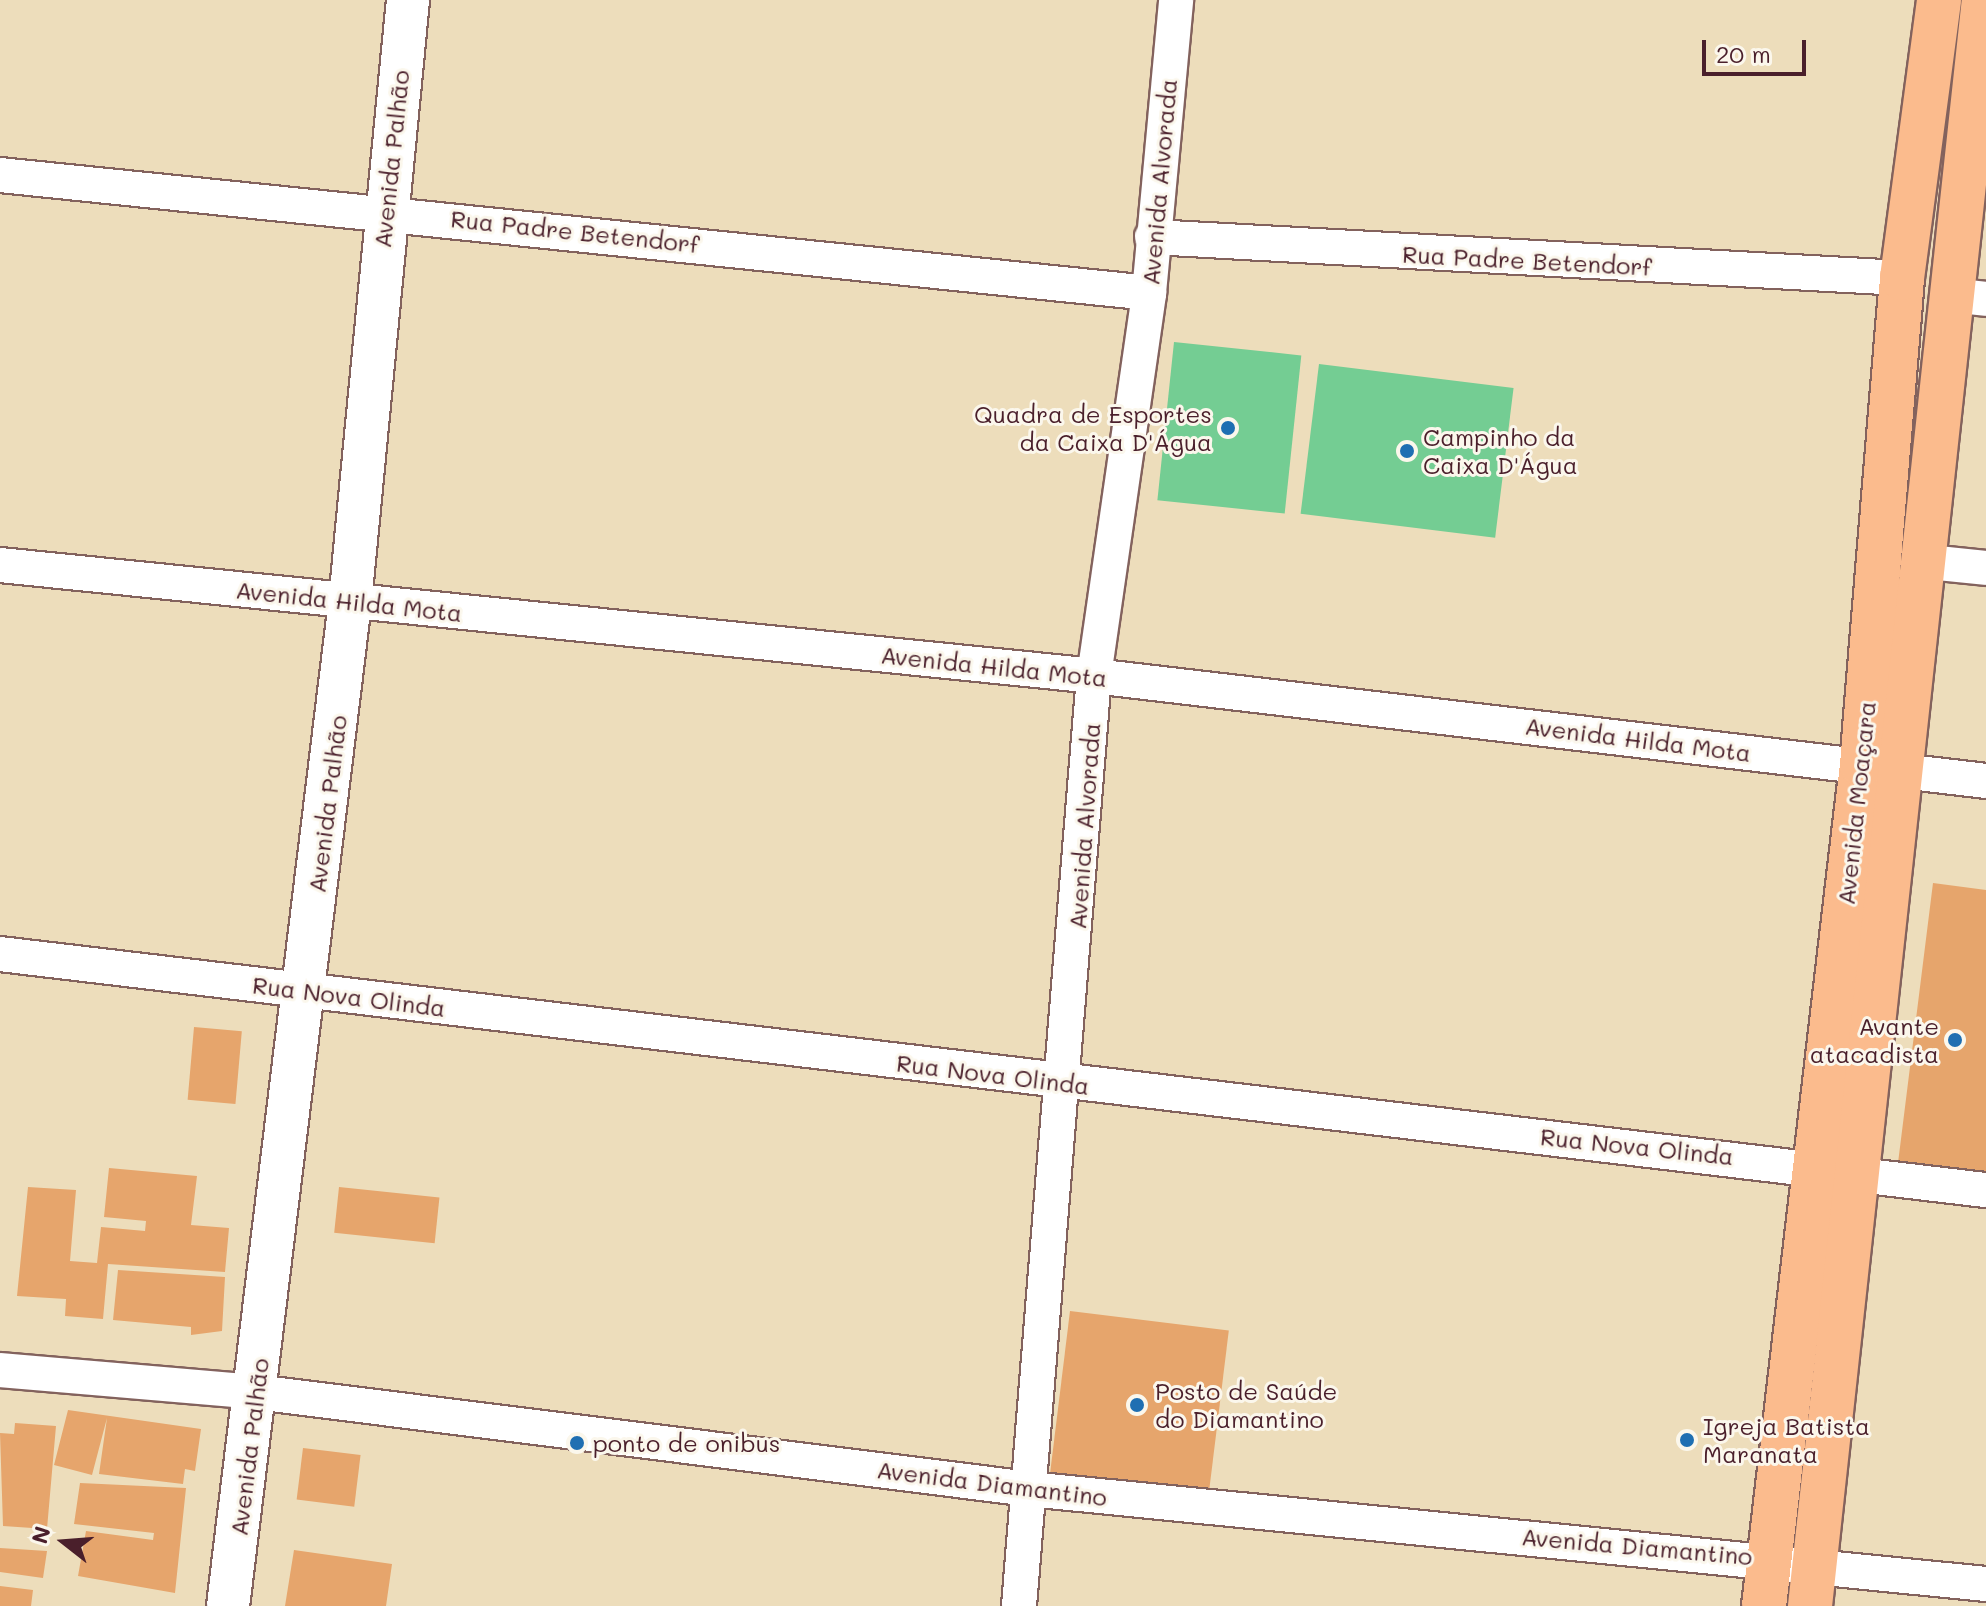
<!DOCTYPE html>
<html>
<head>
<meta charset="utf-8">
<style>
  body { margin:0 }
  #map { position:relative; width:1986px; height:1606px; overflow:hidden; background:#edddbb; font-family:Mali,sans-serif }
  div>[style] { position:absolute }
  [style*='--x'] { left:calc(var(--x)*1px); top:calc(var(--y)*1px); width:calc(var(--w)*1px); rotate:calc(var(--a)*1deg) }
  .green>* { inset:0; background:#74cd93; transform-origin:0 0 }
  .building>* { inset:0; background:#e6a56c; transform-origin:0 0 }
  .roads { filter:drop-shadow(2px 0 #83625d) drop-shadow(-2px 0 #83625d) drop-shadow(0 2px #83625d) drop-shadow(0 -2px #83625d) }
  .minor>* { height:34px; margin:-17px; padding:0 17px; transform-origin:17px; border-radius:17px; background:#fff }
  .tertiary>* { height:42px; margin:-21px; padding:0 21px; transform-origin:21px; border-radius:21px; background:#fff }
  .primary>* { height:44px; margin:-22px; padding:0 22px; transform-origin:22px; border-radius:22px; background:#fbbb8d }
  .dots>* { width:22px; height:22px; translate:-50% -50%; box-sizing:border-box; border:4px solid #fbf7ec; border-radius:50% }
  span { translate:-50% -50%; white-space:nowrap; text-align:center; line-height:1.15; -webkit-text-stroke:6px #fbf7ec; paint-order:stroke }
  .street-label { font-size:24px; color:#4a1f2b }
  .poi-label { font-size:24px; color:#4a1f2b }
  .right { translate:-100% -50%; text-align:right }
  .left { translate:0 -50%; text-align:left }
  .north { position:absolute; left:24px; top:1502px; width:80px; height:80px; -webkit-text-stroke:6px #fbf7ec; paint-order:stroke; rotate:287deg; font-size:22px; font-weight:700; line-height:32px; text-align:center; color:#4a1f2b }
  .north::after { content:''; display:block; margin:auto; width:28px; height:36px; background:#4a1f2b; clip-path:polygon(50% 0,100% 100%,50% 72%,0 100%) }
  .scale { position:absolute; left:1702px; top:40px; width:104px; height:36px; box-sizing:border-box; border:4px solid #4a1f2b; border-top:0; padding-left:10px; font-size:24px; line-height:28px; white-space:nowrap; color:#4a1f2b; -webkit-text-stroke:6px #fbf7ec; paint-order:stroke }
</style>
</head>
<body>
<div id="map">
  <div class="green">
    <i style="left:1174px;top:342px;width:128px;height:159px;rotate:6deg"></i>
    <i style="left:1319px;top:364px;width:196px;height:151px;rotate:7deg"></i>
  </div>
  <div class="building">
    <i style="clip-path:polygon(1933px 883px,1986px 890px,1986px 1174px,1898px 1163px)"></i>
    <i style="left:194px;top:1027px;width:48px;height:73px;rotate:5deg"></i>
    <i style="clip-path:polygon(109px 1168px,197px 1176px,191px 1225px,229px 1228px,225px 1272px,108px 1264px,103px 1319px,65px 1316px,66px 1299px,17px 1296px,28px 1187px,76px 1190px,70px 1261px,97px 1263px,101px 1227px,145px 1231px,146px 1221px,104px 1217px)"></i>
    <i style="left:339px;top:1187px;width:101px;height:46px;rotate:6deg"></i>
    <i style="clip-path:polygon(118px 1270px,225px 1277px,222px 1331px,191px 1335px,191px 1327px,113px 1320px)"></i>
    <i style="left:1070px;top:1311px;width:160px;height:170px;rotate:7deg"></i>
    <i style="clip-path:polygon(68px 1410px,201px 1429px,195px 1471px,185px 1469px,183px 1484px,99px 1474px,107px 1418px,92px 1475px,54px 1465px)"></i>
    <i style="clip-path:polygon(15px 1423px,56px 1426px,47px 1529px,3px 1526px,0 1433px,14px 1434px)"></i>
    <i style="left:303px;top:1448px;width:58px;height:52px;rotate:7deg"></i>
    <i style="clip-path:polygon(80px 1483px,186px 1488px,175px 1593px,78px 1576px,86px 1531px,153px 1540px,154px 1533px,74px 1524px)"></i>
    <i style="clip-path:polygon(0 1548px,47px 1551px,43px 1578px,0 1572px)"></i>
    <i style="clip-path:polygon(294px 1550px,392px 1564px,386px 1606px,285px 1606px)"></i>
    <i style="clip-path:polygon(0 1586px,33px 1590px,31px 1606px,0 1606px)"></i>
  </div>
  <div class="roads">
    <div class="minor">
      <i style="--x:0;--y:175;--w:1155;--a:5.86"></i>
      <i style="--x:1152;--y:237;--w:751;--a:3.13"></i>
      <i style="--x:1950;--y:295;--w:36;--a:6"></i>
      <i style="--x:1928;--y:562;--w:58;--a:5.9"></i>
      <i style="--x:0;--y:565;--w:1100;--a:5.79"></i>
      <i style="--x:1094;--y:676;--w:898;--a:6.71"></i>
      <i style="--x:0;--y:954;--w:2000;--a:6.78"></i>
      <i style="--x:0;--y:1370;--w:257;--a:4.9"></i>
      <i style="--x:256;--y:1392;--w:779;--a:7.15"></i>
      <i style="--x:1029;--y:1489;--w:962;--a:5.67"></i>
      <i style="--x:1019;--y:1606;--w:933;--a:-85.39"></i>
      <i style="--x:1094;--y:676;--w:387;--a:-81.8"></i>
      <i style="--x:1149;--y:293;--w:294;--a:-84.7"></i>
    </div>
    <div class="tertiary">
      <i style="--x:228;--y:1606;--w:1011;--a:-83.07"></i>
      <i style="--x:350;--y:602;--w:605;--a:-84.5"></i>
    </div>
    <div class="primary">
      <i style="--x:1764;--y:1606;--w:847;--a:-83.35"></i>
      <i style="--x:1862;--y:765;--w:489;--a:-85.3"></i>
      <i style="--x:1902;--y:278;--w:280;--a:-82.4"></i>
      <i style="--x:1810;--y:1606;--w:1615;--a:-83.82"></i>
    </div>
  </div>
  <div class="dots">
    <i style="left:1228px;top:428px;background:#1f6fb2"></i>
    <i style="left:1407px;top:451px;background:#1f6fb2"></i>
    <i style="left:1955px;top:1040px;background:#1f6fb2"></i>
    <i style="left:1137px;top:1405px;background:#1f6fb2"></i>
    <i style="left:1687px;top:1440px;background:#1f6fb2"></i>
    <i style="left:577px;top:1443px;background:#1f6fb2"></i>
  </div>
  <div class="street-label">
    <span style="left:391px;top:159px;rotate:-84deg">Avenida Palhão</span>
    <span style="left:1159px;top:182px;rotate:-85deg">Avenida Alvorada</span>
    <span style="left:575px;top:231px;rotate:6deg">Rua Padre Betendorf</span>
    <span style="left:1527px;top:260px;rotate:3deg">Rua Padre Betendorf</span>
    <span style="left:349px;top:601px;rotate:6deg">Avenida Hilda Mota</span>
    <span style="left:994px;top:666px;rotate:6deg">Avenida Hilda Mota</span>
    <span style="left:1638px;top:739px;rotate:7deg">Avenida Hilda Mota</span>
    <span style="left:1856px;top:803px;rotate:-84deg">Avenida Moaçara</span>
    <span style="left:327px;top:804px;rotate:-83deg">Avenida Palhão</span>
    <span style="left:1084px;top:826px;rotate:-86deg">Avenida Alvorada</span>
    <span style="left:349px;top:996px;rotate:7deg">Rua Nova Olinda</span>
    <span style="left:993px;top:1074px;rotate:7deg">Rua Nova Olinda</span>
    <span style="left:1637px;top:1146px;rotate:6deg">Rua Nova Olinda</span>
    <span style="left:249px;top:1447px;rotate:-83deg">Avenida Palhão</span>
    <span style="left:992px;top:1483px;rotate:7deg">Avenida Diamantino</span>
    <span style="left:1637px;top:1546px;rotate:5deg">Avenida Diamantino</span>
  </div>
  <div class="poi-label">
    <span class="right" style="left:1212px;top:428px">Quadra de Esportes<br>da Caixa D'Água</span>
    <span class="left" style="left:1423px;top:451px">Campinho da<br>Caixa D'Água</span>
    <span class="right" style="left:1939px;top:1040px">Avante<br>atacadista</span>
    <span class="left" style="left:1155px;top:1405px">Posto de Saúde<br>do Diamantino</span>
    <span class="left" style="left:1703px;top:1440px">Igreja Batista<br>Maranata</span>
    <span class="left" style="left:593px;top:1443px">ponto de onibus</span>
  </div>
  <div class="north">N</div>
  <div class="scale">20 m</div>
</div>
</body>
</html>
